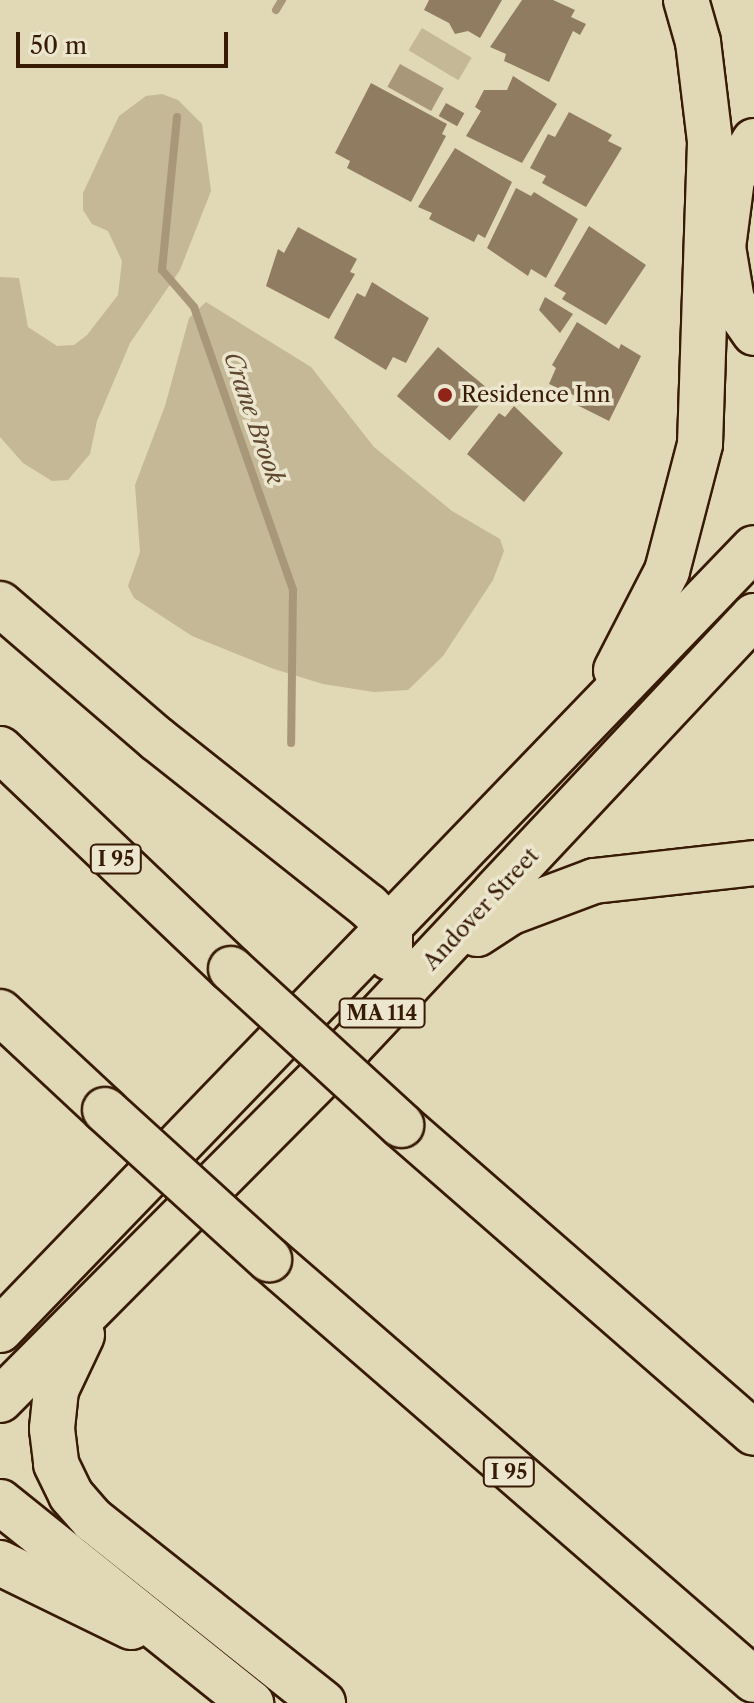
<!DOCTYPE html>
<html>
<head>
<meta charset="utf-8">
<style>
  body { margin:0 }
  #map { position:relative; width:754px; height:1703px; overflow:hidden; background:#e1d8b5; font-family:"Libre Caslon Text",serif }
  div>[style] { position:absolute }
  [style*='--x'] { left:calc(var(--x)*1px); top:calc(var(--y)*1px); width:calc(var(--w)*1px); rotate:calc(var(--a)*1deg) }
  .green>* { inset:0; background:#c4b897; transform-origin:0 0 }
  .water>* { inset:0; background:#a89879; transform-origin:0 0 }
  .stream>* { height:8px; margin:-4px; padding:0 4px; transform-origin:4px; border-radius:4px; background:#a89879 }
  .building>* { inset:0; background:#907d61; transform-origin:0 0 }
  .roads { filter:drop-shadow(2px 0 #381b05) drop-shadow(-2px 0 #381b05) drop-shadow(0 2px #381b05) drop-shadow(0 -2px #381b05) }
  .highway>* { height:44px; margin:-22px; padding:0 22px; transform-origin:22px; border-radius:22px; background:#e1d8b5 }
  .bridges { filter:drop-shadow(2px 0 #381b05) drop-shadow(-2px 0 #381b05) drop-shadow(0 2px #381b05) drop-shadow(0 -2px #381b05) }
  .highway-bridge>* { height:44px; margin:-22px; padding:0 22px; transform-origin:22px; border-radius:22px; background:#e1d8b5 }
  .dots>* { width:22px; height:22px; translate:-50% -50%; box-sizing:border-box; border:4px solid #ece6cf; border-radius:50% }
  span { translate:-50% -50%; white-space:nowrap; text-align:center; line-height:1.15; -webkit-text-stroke:7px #ece6cf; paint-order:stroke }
  .shield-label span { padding:2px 6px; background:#ece6cf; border:2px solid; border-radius:6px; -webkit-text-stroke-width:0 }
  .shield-label { font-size:20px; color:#381b05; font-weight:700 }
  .poi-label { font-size:22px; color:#381b05 }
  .left { translate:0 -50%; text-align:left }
  .street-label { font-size:22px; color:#381b05 }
  .water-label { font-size:24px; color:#5f472e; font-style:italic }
  .scale { position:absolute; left:16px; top:32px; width:212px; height:36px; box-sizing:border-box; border:4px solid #381b05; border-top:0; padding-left:10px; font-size:24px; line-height:28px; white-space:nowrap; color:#381b05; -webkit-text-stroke:6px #ece6cf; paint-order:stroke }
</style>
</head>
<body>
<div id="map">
  <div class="green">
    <i style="left:422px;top:28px;width:58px;height:26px;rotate:31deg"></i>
    <i style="clip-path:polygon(162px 94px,178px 100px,202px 124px,211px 191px,180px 270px,130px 343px,97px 421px,90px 454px,68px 480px,52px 481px,23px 463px,0 437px,0 277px,19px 278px,28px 327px,57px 346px,74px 345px,87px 335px,118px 295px,122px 261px,108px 231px,92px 224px,83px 210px,83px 193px,119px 116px,146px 96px)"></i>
    <i style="clip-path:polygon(206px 302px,311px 367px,374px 447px,452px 511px,500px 539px,504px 551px,493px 580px,443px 656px,408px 690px,374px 692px,323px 684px,274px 669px,192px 636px,134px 598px,128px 586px,140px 552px,135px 485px,165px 406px,189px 318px)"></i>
  </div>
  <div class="water">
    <i style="left:400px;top:64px;width:50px;height:26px;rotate:29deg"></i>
  </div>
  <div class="stream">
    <i style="--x:276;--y:10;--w:12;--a:-59"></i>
    <i style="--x:177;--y:117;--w:154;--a:95.6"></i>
    <i style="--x:162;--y:270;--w:49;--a:49.1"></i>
    <i style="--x:194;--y:307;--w:300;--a:70.7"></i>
    <i style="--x:293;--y:590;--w:153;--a:90.7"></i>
  </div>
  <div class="building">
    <i style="clip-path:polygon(429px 0,502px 0,480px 38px,468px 31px,455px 34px,449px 23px,424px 10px)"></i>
    <i style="clip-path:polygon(522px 0,553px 0,575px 10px,571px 17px,586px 24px,580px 35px,573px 31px,549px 82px,504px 61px,506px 54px,490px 47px)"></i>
    <i style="clip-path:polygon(513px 76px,557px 104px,522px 163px,466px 136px,481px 111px,475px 107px,484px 90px,507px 90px)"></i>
    <i style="clip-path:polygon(371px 83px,447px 124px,442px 134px,446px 136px,411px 202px,347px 168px,350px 161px,335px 153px)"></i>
    <i style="left:446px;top:103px;width:21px;height:15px;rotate:29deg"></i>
    <i style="clip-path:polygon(569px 112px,612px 135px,608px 141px,622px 148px,586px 207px,542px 183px,546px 176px,530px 168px,548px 134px,555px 137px)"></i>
    <i style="clip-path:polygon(455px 148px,512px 182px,485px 238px,478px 234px,474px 242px,429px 219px,432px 213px,418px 207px)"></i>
    <i style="clip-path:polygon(516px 188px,531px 196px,534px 192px,578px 219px,546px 278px,531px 269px,528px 276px,487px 248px)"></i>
    <i style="clip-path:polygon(589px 226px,646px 265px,606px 325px,562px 299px,566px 293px,554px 286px)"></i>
    <i style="clip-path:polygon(298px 227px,357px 259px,350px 272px,355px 274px,329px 319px,266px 286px,278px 249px,284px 253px)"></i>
    <i style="clip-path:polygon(372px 282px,429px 318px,406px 363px,393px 357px,386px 370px,334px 338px,357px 293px,365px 297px)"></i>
    <i style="clip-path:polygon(545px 297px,573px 314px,560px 333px,539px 310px)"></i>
    <i style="clip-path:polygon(577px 322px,619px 349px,621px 344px,641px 356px,609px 421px,577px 405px,580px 398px,549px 384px,556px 368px,552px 365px)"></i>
    <i style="left:438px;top:347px;width:69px;height:64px;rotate:40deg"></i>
    <i style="clip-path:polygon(514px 406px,563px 453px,524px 502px,467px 454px,499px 413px,505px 417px)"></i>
  </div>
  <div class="roads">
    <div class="highway">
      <i style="--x:754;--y:141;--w:44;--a:120.1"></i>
      <i style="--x:732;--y:179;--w:69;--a:97.5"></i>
      <i style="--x:723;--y:247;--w:55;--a:80.5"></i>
      <i style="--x:732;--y:301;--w:39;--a:55"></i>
      <i style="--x:0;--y:604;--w:207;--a:40.7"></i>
      <i style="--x:157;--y:739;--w:269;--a:38.4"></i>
      <i style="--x:368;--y:906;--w:31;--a:45"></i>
      <i style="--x:390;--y:928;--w:30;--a:90"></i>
      <i style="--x:616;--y:670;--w:111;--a:-62.7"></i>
      <i style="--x:667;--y:571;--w:131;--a:-75.4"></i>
      <i style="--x:700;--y:444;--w:303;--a:-88.1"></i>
      <i style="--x:710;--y:141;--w:100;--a:-96.9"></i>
      <i style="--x:698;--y:42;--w:44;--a:-105.9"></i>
      <i style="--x:0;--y:749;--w:319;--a:43.6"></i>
      <i style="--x:477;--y:934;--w:38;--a:-33"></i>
      <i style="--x:509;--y:913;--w:91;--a:-20.6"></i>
      <i style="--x:594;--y:881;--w:161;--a:-6.4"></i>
      <i style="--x:0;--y:1012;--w:144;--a:43"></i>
      <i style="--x:401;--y:1125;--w:468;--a:41.1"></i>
      <i style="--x:269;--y:1259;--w:642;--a:40.96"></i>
      <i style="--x:0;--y:1330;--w:1086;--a:-46.04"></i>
      <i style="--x:82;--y:1335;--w:61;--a:115.3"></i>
      <i style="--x:56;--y:1390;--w:39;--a:96"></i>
      <i style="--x:52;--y:1429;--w:35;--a:83"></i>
      <i style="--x:56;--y:1464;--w:34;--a:64"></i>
      <i style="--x:71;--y:1495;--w:33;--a:49"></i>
      <i style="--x:93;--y:1520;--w:294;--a:38.5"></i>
      <i style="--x:0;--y:1400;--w:496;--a:-45.2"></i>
      <i style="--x:349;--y:1048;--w:592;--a:-46.85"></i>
      <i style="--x:0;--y:1502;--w:322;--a:38.7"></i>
      <i style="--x:0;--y:1563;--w:146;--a:26"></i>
    </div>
  </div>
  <div class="bridges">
    <div class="highway-bridge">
      <i style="--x:231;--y:969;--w:231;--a:42.5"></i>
      <i style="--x:105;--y:1110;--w:222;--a:42.3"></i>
    </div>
  </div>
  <div class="dots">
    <i style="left:445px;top:395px;background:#8f2418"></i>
  </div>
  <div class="shield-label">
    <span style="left:116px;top:859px">I 95</span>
    <span style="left:382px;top:1013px">MA 114</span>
    <span style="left:509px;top:1472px">I 95</span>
  </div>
  <div class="poi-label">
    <span class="left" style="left:461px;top:395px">Residence Inn</span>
  </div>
  <div class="street-label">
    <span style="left:481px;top:909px;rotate:-47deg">Andover Street</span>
  </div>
  <div class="water-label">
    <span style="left:254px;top:418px;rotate:71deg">Crane Brook</span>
  </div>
  <div class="scale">50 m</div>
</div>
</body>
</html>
